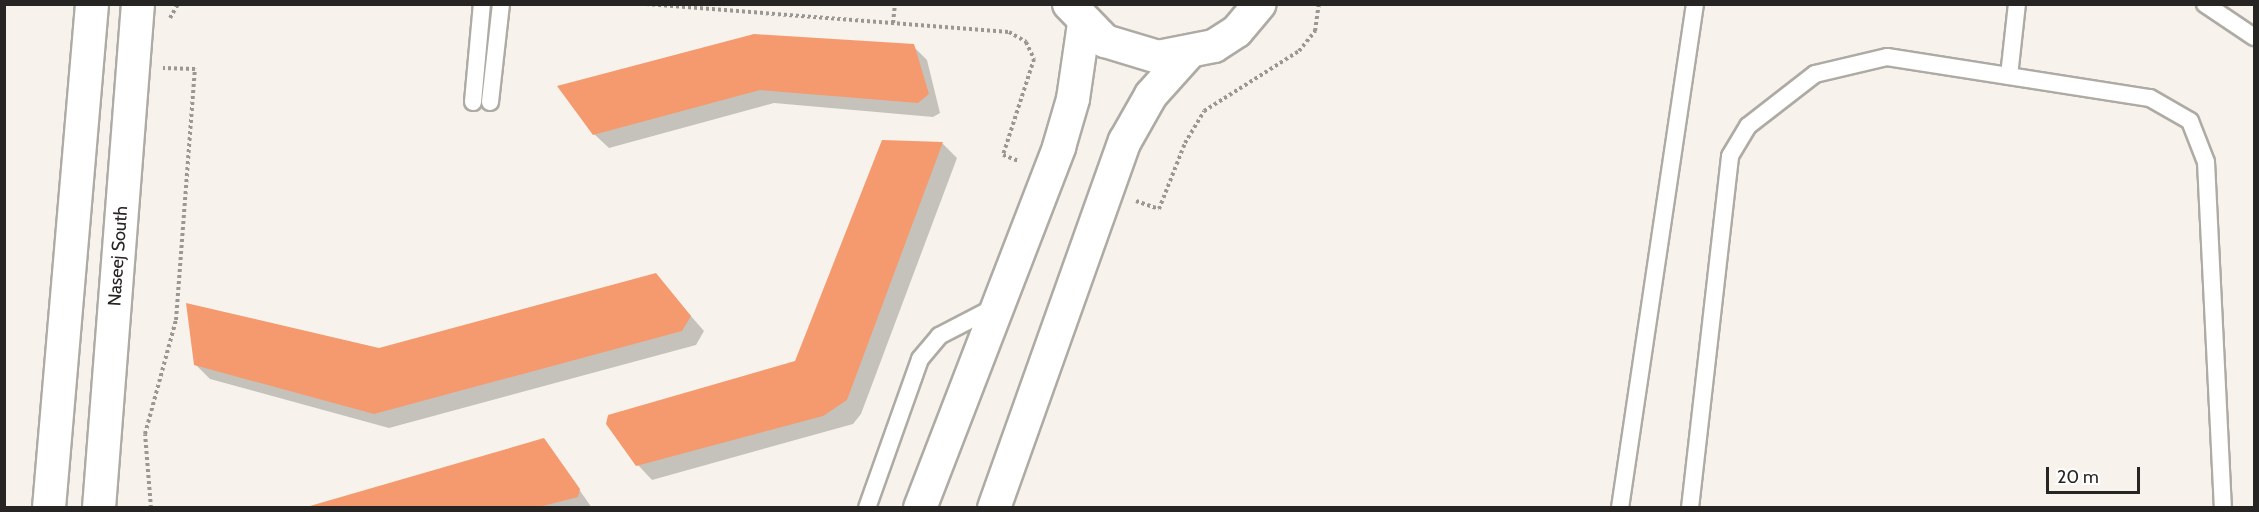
<!DOCTYPE html>
<html>
<head>
<meta charset="utf-8">
<style>
  body { margin:0 }
  #map { position:relative; width:2259px; height:512px; overflow:hidden; background:#f7f3ec; font-family:Cabin,sans-serif }
  div>[style] { position:absolute }
  [style*='--x'] { left:calc(var(--x)*1px); top:calc(var(--y)*1px); width:calc(var(--w)*1px); rotate:calc(var(--a)*1deg) }
  .shadow>* { inset:0; background:#0003 }
  .building>* { inset:0; background:#f49a6e }
  .path>* { height:4px; margin-top:-2px; transform-origin:0; background:repeating-linear-gradient(90deg,#9b9893 0 3px,transparent 0 6px) }
  .roads { filter:drop-shadow(2px 0 #aeaba4) drop-shadow(-2px 0 #aeaba4) drop-shadow(0 2px #aeaba4) drop-shadow(0 -2px #aeaba4) }
  .lane>* { height:16px; margin:-8px; padding:0 8px; transform-origin:8px; border-radius:8px; background:#fff }
  .street>* { height:32px; margin:-16px; padding:0 16px; transform-origin:16px; border-radius:16px; background:#fff }
  span { translate:-50% -50%; white-space:nowrap; text-align:center; line-height:1.15; -webkit-text-stroke:4.5px #fff; paint-order:stroke }
  .street-label { font-size:18px; color:#272523 }
  .frame { position:absolute; inset:0; border:6px solid #272523; pointer-events:none }
  .scale { position:absolute; left:2046px; top:467px; width:94px; height:27px; box-sizing:border-box; border:3px solid #272523; border-top:0; padding-left:8px; font-size:18px; line-height:21px; white-space:nowrap; color:#272523; -webkit-text-stroke:4px #fff; paint-order:stroke }
</style>
</head>
<body>
<div id="map">
  <div class="shadow">
    <i style="clip-path:polygon(913px 46px,927px 60px,940px 113px,933px 117px,774px 103px,609px 148px,594px 134px)"></i>
    <i style="clip-path:polygon(883px 142px,943px 144px,957px 158px,861px 414px,853px 424px,652px 480px,638px 465px,796px 362px)"></i>
    <i style="clip-path:polygon(655px 275px,704px 331px,696px 345px,389px 428px,210px 379px,195px 364px,380px 350px)"></i>
    <i style="clip-path:polygon(544px 439px,592px 508px,306px 508px)"></i>
  </div>
  <div class="building">
    <i style="clip-path:polygon(754px 34px,914px 44px,929px 94px,918px 103px,760px 90px,593px 135px,557px 86px)"></i>
    <i style="clip-path:polygon(882px 140px,943px 142px,847px 400px,823px 416px,636px 466px,606px 424px,608px 415px,795px 361px)"></i>
    <i style="clip-path:polygon(656px 273px,691px 316px,682px 331px,374px 414px,194px 365px,186px 303px,379px 348px)"></i>
    <i style="clip-path:polygon(544px 438px,580px 489px,578px 497px,535px 508px,303px 508px)"></i>
  </div>
  <div class="path">
    <i style="--x:646;--y:4;--w:364;--a:4.4"></i>
    <i style="--x:1009;--y:32;--w:20;--a:30"></i>
    <i style="--x:1026;--y:42;--w:19;--a:65"></i>
    <i style="--x:1034;--y:59;--w:101;--a:107.9"></i>
    <i style="--x:1003;--y:155;--w:17;--a:21"></i>
    <i style="--x:170;--y:18;--w:16;--a:-60"></i>
    <i style="--x:893;--y:23;--w:19;--a:-84"></i>
    <i style="--x:1136;--y:201;--w:24;--a:19"></i>
    <i style="--x:1159;--y:209;--w:71;--a:-68.5"></i>
    <i style="--x:1185;--y:143;--w:37;--a:-59"></i>
    <i style="--x:1204;--y:111;--w:112;--a:-32.3"></i>
    <i style="--x:1299;--y:51;--w:26;--a:-51"></i>
    <i style="--x:1315;--y:31;--w:27;--a:-82"></i>
    <i style="--x:151;--y:508;--w:74;--a:-94.6"></i>
    <i style="--x:145;--y:434;--w:118;--a:-74.8"></i>
    <i style="--x:176;--y:320;--w:252;--a:-85.7"></i>
    <i style="--x:195;--y:69;--w:32;--a:-178"></i>
  </div>
  <div class="roads">
    <div class="lane">
      <i style="--x:2205;--y:4;--w:59;--a:34"></i>
      <i style="--x:2009;--y:76;--w:72;--a:-83.7"></i>
      <i style="--x:473;--y:102;--w:98;--a:-84.8"></i>
      <i style="--x:490;--y:102;--w:99;--a:-83.6"></i>
      <i style="--x:867;--y:508;--w:158;--a:-70.4"></i>
      <i style="--x:920;--y:359;--w:30;--a:-50"></i>
      <i style="--x:939;--y:336;--w:65;--a:-27.3"></i>
      <i style="--x:1620;--y:508;--w:510;--a:-81.54"></i>
      <i style="--x:1690;--y:508;--w:354;--a:-83.5"></i>
      <i style="--x:1730;--y:156;--w:35;--a:-59"></i>
      <i style="--x:1748;--y:126;--w:85;--a:-37.8"></i>
      <i style="--x:1815;--y:74;--w:74;--a:-13.3"></i>
      <i style="--x:1887;--y:57;--w:266;--a:8.9"></i>
      <i style="--x:2150;--y:98;--w:46;--a:29.9"></i>
      <i style="--x:2190;--y:121;--w:44;--a:68.7"></i>
      <i style="--x:2206;--y:162;--w:346;--a:87.2"></i>
    </div>
    <div class="street">
      <i style="--x:1069;--y:4;--w:52;--a:45.8"></i>
      <i style="--x:1105;--y:41;--w:55;--a:16.8"></i>
      <i style="--x:1158;--y:57;--w:57;--a:-11.1"></i>
      <i style="--x:1214;--y:46;--w:27;--a:-33"></i>
      <i style="--x:1237;--y:31;--w:35;--a:-50"></i>
      <i style="--x:49;--y:508;--w:506;--a:-85.12"></i>
      <i style="--x:99;--y:508;--w:506;--a:-85.58"></i>
      <i style="--x:920;--y:508;--w:387;--a:-68.9"></i>
      <i style="--x:1059;--y:147;--w:50;--a:-73.7"></i>
      <i style="--x:1073;--y:99;--w:76;--a:-81.7"></i>
      <i style="--x:994;--y:508;--w:390;--a:-70.4"></i>
      <i style="--x:1125;--y:141;--w:53;--a:-60.5"></i>
      <i style="--x:1151;--y:95;--w:54;--a:-48"></i>
    </div>
  </div>
  <div class="street-label">
    <span style="left:118px;top:256px;rotate:-86deg">Naseej South</span>
  </div>
  <div class="frame"></div>
  <div class="scale">20 m</div>
</div>
</body>
</html>
